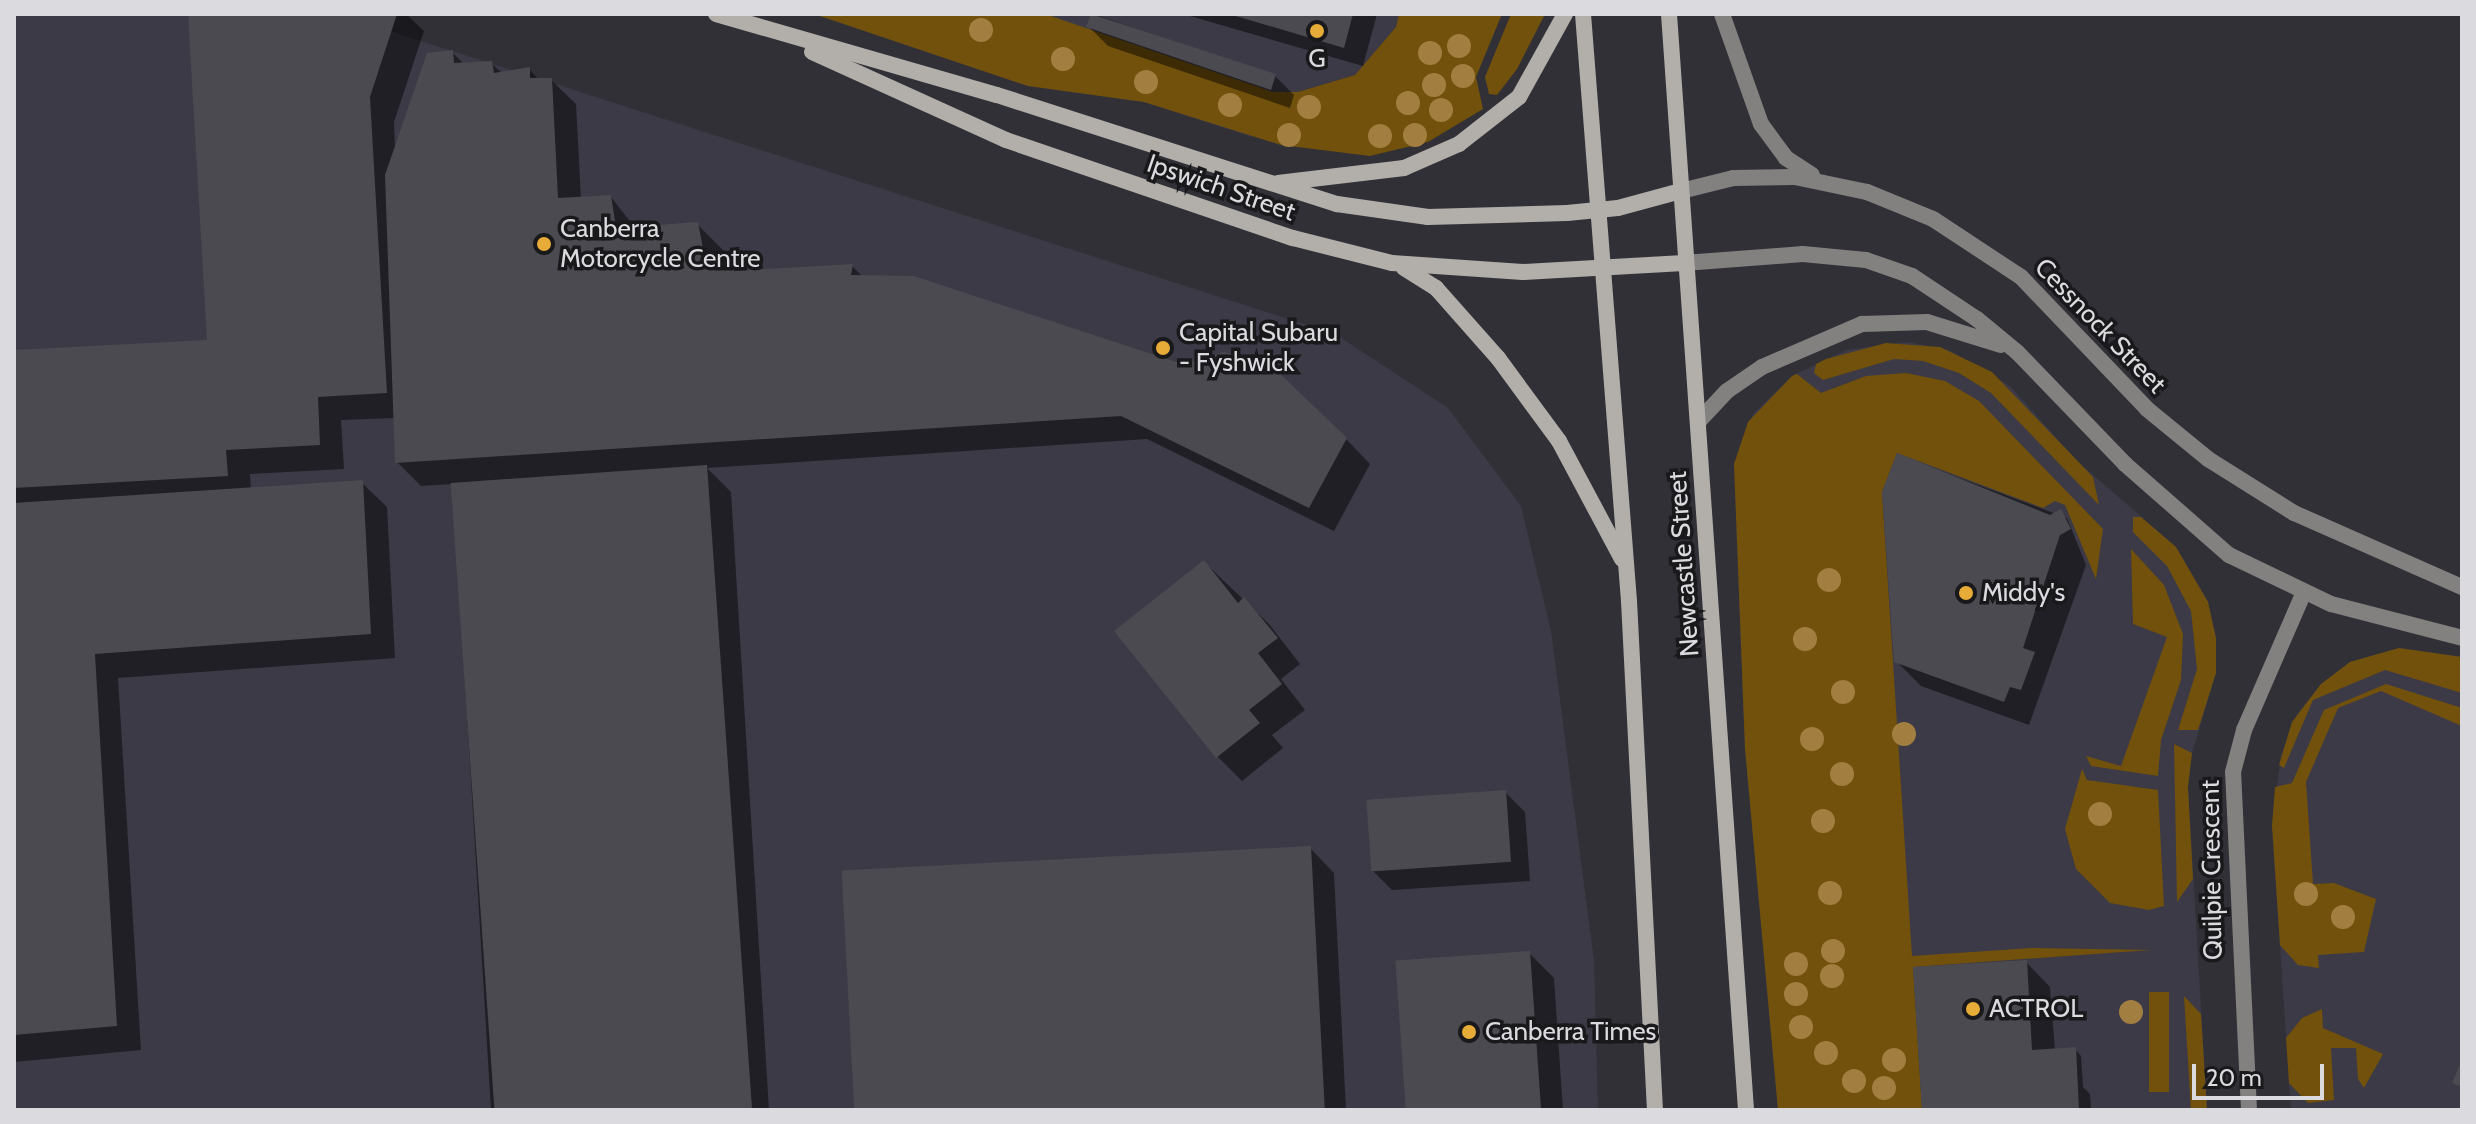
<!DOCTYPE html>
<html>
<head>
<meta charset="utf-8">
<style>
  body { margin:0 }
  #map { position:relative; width:2476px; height:1124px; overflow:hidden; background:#313037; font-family:Cabin,sans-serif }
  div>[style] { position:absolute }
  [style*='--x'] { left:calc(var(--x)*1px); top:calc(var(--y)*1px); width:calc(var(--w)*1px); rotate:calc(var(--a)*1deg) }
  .built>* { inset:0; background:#3c3a46 }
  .green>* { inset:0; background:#71510b; transform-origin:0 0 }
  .shadow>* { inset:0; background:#0007 }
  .building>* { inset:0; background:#4b4a51; transform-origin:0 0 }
  .street>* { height:16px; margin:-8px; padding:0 8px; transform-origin:8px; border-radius:8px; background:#83817f }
  .secondary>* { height:16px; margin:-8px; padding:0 8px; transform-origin:8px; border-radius:8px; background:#b2afaa }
  .trees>* { width:24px; height:24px; margin:-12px; border-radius:50%; background:#a27f41 }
  .dots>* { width:22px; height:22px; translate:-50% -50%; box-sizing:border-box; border:4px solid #19191c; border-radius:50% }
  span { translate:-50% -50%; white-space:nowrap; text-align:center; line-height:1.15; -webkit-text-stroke:7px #19191c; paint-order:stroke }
  .poi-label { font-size:26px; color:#dbdbdf }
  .left { translate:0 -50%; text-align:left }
  .street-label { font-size:26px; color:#dbdbdf }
  .frame { position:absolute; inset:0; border:16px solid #dbdbdf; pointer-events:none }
  .scale { position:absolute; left:2192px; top:1064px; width:132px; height:36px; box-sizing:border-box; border:4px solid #dbdbdf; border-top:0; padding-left:10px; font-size:24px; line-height:28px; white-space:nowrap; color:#dbdbdf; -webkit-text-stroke:6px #19191c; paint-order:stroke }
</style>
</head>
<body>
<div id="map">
  <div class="built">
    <i style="clip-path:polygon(14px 14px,337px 14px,1335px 334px,1448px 408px,1521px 506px,1551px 631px,1594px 961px,1598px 1110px,14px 1110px)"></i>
    <i style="clip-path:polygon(814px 14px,1399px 14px,1396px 27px,1355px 75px,1298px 92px,1252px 137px,1144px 102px,1028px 86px)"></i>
    <i style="clip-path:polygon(1907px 342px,1949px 350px,2010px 386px,2077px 461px,2176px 547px,2208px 602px,2216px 638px,2216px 673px,2192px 753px,2188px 787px,2207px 1110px,1778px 1110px,1745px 749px,1734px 464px,1753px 414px,1792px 376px,1846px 350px)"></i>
    <i style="clip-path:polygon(2399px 648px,2462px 657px,2462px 1110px,2291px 1110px,2272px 826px,2281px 755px,2297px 714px,2321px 684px,2350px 662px)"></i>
  </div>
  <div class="green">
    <i style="clip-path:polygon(814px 14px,1045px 14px,1273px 92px,1298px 92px,1355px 75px,1396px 27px,1399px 14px,1502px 14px,1476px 77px,1483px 109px,1428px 142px,1370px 156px,1281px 145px,1144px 102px,1028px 86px)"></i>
    <i style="clip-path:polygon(1511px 14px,1545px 14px,1517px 69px,1497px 95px,1489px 94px,1485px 77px)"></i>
    <i style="clip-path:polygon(1886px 343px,1940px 347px,1992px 372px,2093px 477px,2099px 505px,1991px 393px,1959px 373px,1923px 361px,1894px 359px,1823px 380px,1814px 373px,1816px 364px,1826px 359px)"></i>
    <i style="clip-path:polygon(1906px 373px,1945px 381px,1979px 401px,2103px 529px,2096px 579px,2065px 505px,2055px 501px,2043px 508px,1897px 453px,1882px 492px,1912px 956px,2032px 948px,2151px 950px,1913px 967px,1922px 1110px,1778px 1110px,1745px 749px,1734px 464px,1748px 422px,1792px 376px,1797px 374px,1821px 393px,1866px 376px)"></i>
    <i style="clip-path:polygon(2133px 517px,2141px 517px,2176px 547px,2208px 602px,2216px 638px,2216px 673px,2198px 730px,2178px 730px,2197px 669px,2191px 611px,2167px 566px,2133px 532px)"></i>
    <i style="clip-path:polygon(2131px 549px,2164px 585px,2183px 634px,2181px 680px,2161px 740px,2158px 776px,2091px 766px,2086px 756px,2121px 766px,2167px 637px,2133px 624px)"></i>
    <i style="clip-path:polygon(2399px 648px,2462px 657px,2462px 693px,2385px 670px,2313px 700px,2284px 768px,2279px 765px,2292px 722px,2321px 684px,2350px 662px)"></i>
    <i style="clip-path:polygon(2386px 684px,2462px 708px,2462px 726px,2381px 691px,2338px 708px,2306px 782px,2313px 884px,2334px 883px,2376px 899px,2364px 952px,2318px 955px,2319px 968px,2298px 965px,2280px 945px,2272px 826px,2275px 787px,2292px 783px,2324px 710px)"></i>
    <i style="clip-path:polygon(2174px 744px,2192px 753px,2188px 787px,2193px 879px,2177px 902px)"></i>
    <i style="clip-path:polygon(2082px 769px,2087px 780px,2158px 790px,2164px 906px,2149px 910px,2110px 903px,2076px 869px,2065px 829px)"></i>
    <i style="left:2149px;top:992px;width:20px;height:100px"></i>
    <i style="clip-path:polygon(2184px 996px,2201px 1014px,2207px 1110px,2191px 1110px)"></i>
    <i style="clip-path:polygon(2322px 1009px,2323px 1028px,2383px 1054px,2364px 1088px,2358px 1079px,2356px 1048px,2331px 1048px,2334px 1100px,2308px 1103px,2289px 1083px,2286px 1038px,2302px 1018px)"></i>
  </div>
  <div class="shadow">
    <i style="clip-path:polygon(190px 14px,406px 14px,424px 31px,394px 122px,395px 150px,452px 52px,464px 64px,491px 63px,502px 73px,529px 69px,539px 80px,551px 80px,576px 104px,581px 199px,611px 197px,636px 229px,697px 224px,722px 249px,724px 261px,742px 273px,852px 266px,863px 277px,1346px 439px,1370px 464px,1334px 531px,1147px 439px,707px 468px,731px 492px,769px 1110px,491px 1110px,453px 484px,421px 486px,397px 462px,395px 418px,341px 420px,344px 469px,250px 474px,251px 490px,362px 483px,387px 507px,395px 658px,118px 678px,141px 1050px,14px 1062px,14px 352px,209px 342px)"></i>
    <i style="clip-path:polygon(1093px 14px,1275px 76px,1294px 95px,1290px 108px,1108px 46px,1088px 26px)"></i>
    <i style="clip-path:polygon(1183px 14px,1377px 14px,1363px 66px)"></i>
    <i style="clip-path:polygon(1898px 455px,2067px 518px,2086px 565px,2029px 725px,1921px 686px,1896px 661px)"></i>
    <i style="clip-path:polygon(1204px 562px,1269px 624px,1300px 664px,1281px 679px,1305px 710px,1272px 735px,1283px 748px,1242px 781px,1217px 756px)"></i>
    <i style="clip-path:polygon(1505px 792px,1525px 812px,1530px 881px,1392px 890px,1372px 870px)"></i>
    <i style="clip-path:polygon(1310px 848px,1334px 873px,1346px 1110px,861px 1110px)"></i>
    <i style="clip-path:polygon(1529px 953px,1554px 978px,1563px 1110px,1411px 1110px)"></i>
    <i style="clip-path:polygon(2026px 962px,2050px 987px,2055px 1051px,2075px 1049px,2081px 1056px,2083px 1087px,2090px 1094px,2091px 1110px,1924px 1110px)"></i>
  </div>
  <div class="building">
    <i style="clip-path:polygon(188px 14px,397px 14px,370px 97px,387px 393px,318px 397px,320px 445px,226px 450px,228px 476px,14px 488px,14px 350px,207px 340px)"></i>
    <i style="clip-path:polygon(1091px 14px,1276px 74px,1271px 90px,1086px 27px)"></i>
    <i style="clip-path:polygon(1229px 14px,1353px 14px,1344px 48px)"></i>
    <i style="clip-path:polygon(453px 50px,454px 63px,492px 61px,494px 73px,530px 67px,530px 78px,552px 78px,558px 198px,611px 195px,616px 228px,698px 222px,705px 259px,732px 260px,734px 271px,853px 264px,851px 275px,914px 276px,1182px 364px,1224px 352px,1275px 369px,1347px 438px,1309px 508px,1121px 416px,395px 463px,385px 175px,427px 53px)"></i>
    <i style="clip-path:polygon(1897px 453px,2050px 515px,2061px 509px,2071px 529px,2060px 535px,2023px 648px,2035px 652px,2021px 690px,2010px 687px,2004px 702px,1894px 662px,1882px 492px)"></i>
    <i style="left:707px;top:465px;width:646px;height:257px;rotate:86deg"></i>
    <i style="clip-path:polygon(363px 480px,371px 634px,95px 654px,117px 1026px,14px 1035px,14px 503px)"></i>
    <i style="clip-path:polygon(1204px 560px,1238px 603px,1244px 597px,1278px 638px,1258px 653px,1282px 684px,1249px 710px,1260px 723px,1216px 758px,1114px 631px)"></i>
    <i style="left:1506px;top:790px;width:72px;height:140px;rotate:86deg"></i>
    <i style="left:1311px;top:846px;width:264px;height:470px;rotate:87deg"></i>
    <i style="left:1530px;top:951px;width:159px;height:135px;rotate:86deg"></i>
    <i style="clip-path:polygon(2027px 960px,2032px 1050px,2076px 1047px,2079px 1110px,1922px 1110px,1913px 967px)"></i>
    <i style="clip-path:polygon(2462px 1060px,2462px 1087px,2452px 1083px)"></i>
  </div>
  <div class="street">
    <i style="--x:1722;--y:14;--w:117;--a:70.5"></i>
    <i style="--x:1761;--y:124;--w:42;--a:53.7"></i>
    <i style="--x:1786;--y:158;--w:31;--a:33"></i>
    <i style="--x:1681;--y:191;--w:54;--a:-14"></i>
    <i style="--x:1733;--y:178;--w:62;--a:-0.9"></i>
    <i style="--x:1795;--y:177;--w:74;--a:11.8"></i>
    <i style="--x:1867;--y:192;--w:71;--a:22.2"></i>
    <i style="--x:1933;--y:219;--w:105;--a:33.4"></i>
    <i style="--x:2021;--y:277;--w:182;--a:46.3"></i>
    <i style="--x:2147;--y:409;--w:79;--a:39.3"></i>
    <i style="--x:2208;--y:459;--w:102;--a:32.1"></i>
    <i style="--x:2294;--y:513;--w:184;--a:23.8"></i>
    <i style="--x:1684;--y:263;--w:119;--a:-4.3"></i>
    <i style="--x:1803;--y:254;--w:63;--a:5.4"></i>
    <i style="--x:1866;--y:260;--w:49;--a:19.2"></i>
    <i style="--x:1912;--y:276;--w:78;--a:33.5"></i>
    <i style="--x:1977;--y:319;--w:52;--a:39.5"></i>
    <i style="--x:2017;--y:352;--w:156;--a:46"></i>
    <i style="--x:2125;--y:464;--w:138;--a:41.2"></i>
    <i style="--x:2229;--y:555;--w:113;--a:25.7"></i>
    <i style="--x:2331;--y:604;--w:135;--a:14.5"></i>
    <i style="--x:1698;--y:422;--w:42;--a:-46.9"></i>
    <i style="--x:1727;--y:391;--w:42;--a:-34.4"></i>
    <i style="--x:1762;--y:367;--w:109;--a:-23.3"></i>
    <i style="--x:1862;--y:324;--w:65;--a:-1.8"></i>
    <i style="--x:1927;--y:322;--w:77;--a:17.3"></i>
    <i style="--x:2249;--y:1110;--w:338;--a:-92.7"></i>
    <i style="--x:2233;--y:772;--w:43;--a:-75.3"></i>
    <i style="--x:2244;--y:730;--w:148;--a:-66.5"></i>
  </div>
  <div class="secondary">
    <i style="--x:716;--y:14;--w:292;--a:16.1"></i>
    <i style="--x:997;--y:95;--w:357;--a:17.8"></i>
    <i style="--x:1337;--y:204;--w:92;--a:8.1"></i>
    <i style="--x:1428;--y:217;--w:139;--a:-1.6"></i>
    <i style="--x:1567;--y:213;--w:51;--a:-5.6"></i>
    <i style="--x:1618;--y:208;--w:65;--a:-15.1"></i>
    <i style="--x:1583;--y:14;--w:589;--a:85.52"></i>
    <i style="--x:1629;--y:601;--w:510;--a:87.08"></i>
    <i style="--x:1669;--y:14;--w:1099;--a:85.98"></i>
    <i style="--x:812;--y:52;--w:213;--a:24.4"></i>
    <i style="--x:1006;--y:140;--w:303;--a:18.9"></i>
    <i style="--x:1293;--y:238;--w:102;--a:14.2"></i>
    <i style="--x:1392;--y:263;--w:131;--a:3.9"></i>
    <i style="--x:1523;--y:272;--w:161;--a:-3.2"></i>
    <i style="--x:1278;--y:183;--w:127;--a:-6.8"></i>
    <i style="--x:1404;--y:168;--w:60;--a:-23.6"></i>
    <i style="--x:1459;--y:144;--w:76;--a:-38.1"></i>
    <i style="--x:1519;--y:97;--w:95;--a:-61"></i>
    <i style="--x:1404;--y:268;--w:38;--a:32"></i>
    <i style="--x:1436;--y:288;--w:94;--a:48.5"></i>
    <i style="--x:1498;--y:358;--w:103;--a:53.7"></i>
    <i style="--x:1559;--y:441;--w:134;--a:61.9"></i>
  </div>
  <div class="trees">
    <i style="left:981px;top:30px"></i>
    <i style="left:1459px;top:46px"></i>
    <i style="left:1430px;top:53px"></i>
    <i style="left:1063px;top:59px"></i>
    <i style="left:1463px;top:76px"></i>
    <i style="left:1146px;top:82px"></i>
    <i style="left:1434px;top:85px"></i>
    <i style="left:1408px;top:103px"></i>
    <i style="left:1230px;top:105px"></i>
    <i style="left:1309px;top:107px"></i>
    <i style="left:1441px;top:110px"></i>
    <i style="left:1289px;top:135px"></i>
    <i style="left:1415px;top:135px"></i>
    <i style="left:1380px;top:136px"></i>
    <i style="left:1829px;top:580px"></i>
    <i style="left:1805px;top:639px"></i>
    <i style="left:1843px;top:692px"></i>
    <i style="left:1904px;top:734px"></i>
    <i style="left:1812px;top:739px"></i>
    <i style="left:1842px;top:774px"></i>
    <i style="left:2100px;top:814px"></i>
    <i style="left:1823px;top:821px"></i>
    <i style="left:1830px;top:893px"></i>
    <i style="left:2306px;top:894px"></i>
    <i style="left:2343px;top:917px"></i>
    <i style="left:1833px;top:951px"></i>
    <i style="left:1796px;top:964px"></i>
    <i style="left:1832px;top:976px"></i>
    <i style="left:1796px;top:994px"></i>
    <i style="left:2131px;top:1012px"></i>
    <i style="left:1801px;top:1027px"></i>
    <i style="left:1826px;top:1053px"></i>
    <i style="left:1894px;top:1060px"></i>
    <i style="left:1854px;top:1081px"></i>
    <i style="left:1884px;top:1088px"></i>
  </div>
  <div class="dots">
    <i style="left:1317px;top:31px;background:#e7ac37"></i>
    <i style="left:544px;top:244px;background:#e7ac37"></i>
    <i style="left:1163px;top:348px;background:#e7ac37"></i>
    <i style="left:1966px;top:593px;background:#e7ac37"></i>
    <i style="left:1973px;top:1009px;background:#e7ac37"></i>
    <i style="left:1469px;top:1032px;background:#e7ac37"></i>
  </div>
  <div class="poi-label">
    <span style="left:1317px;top:59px">G</span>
    <span class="left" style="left:560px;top:244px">Canberra<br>Motorcycle Centre</span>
    <span class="left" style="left:1179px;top:348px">Capital Subaru<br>- Fyshwick</span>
    <span class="left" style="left:1982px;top:593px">Middy's</span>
    <span class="left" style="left:1989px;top:1009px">ACTROL</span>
    <span class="left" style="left:1485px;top:1032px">Canberra Times</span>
  </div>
  <div class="street-label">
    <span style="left:1221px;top:188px;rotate:19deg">Ipswich Street</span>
    <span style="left:2100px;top:326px;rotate:46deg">Cessnock Street</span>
    <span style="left:1684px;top:564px;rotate:-94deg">Newcastle Street</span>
    <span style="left:2212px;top:870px;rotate:-91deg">Quilpie Crescent</span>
  </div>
  <div class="frame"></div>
  <div class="scale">20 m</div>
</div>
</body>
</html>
